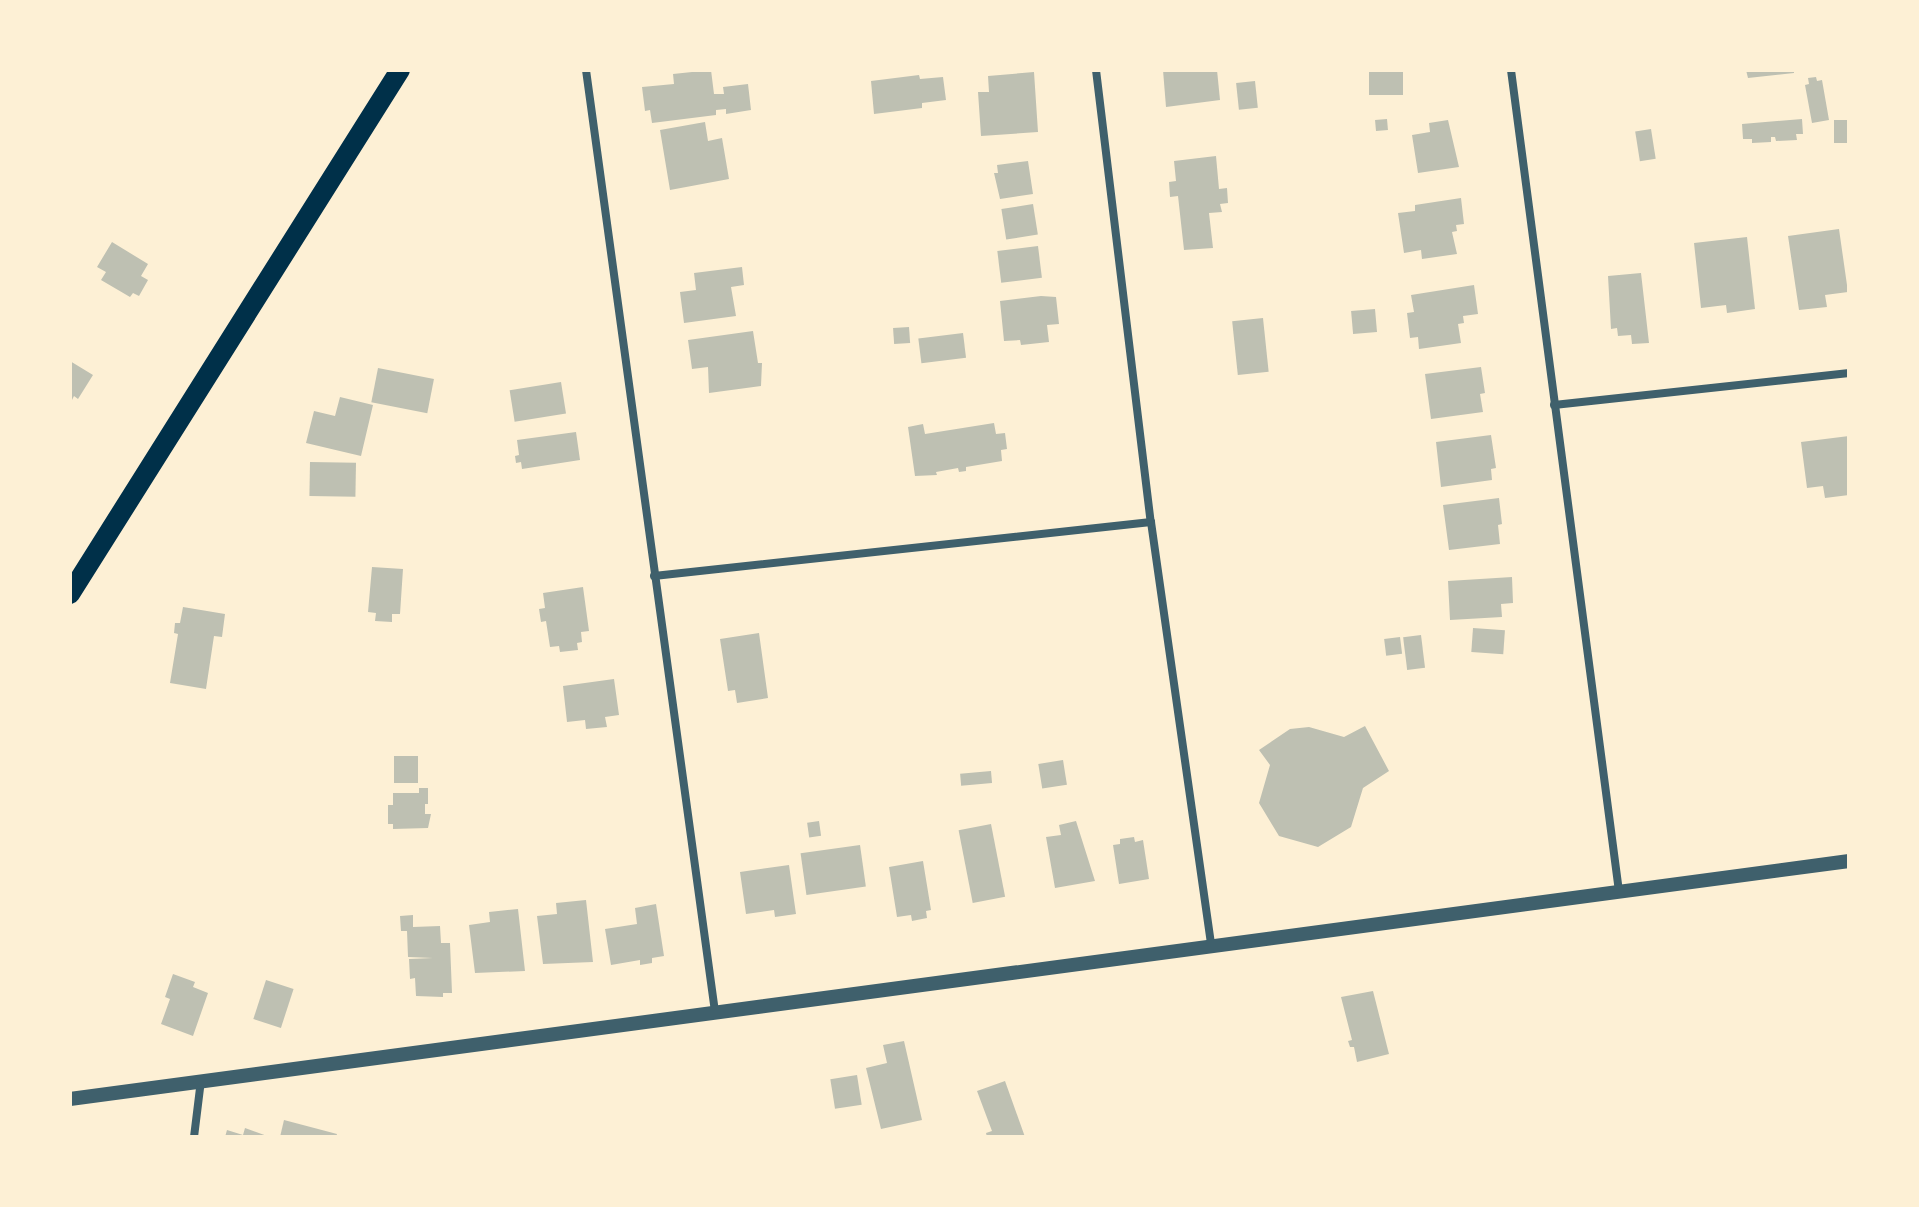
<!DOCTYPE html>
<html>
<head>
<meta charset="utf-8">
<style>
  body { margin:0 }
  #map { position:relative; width:1919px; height:1207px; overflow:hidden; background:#fdf0d5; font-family:Karla,sans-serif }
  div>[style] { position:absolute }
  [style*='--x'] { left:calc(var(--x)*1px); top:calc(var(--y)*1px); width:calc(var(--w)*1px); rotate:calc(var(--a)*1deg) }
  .building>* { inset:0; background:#bec0b2; transform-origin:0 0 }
  .minor>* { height:8px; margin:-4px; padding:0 4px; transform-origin:4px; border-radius:4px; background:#3f606c }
  .tertiary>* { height:14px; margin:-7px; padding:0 7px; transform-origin:7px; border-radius:7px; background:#3f606c }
  .primary>* { height:20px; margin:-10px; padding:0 10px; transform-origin:10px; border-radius:10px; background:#003049 }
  span { translate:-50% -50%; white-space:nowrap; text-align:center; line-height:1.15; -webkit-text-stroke:8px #fdf0d5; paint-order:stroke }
  .frame { position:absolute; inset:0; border:72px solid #fdf0d5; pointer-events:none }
</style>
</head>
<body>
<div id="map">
  <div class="building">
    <i style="clip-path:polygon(711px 70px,714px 94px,724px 94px,723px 87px,748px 84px,751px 110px,726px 114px,726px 109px,716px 110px,716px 115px,652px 123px,650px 110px,645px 111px,642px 87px,674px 84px,673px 74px)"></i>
    <i style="clip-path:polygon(1163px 70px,1217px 70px,1220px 100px,1166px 107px)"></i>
    <i style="left:1369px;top:70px;width:34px;height:25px"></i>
    <i style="clip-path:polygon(1746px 70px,1794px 70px,1794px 73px,1748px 78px)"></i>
    <i style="clip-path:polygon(1034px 72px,1038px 132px,981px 136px,978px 92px,989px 92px,988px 76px)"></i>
    <i style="clip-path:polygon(919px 75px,920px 79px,943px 77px,946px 100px,922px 103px,922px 108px,874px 114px,871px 81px)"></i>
    <i style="clip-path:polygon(1816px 77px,1817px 81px,1822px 80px,1829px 120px,1812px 123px,1805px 85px,1809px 84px,1808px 78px)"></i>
    <i style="left:1255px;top:81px;width:27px;height:19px;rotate:84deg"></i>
    <i style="left:1387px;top:119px;width:11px;height:12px;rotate:85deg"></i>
    <i style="clip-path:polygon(1802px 119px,1803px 134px,1796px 134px,1797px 140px,1776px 141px,1775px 137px,1771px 137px,1771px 142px,1752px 143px,1752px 139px,1743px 139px,1742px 124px)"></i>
    <i style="clip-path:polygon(1448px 120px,1459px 167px,1418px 173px,1412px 135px,1430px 132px,1429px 123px)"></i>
    <i style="left:1849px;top:120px;width:23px;height:15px;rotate:90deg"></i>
    <i style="clip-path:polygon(705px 122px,708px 141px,722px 138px,729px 179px,670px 190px,660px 130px)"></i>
    <i style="left:1651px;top:129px;width:30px;height:16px;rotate:81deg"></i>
    <i style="clip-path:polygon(1216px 156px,1219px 189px,1227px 188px,1228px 203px,1220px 204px,1222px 212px,1209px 213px,1213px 248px,1184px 250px,1178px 196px,1170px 197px,1169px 182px,1176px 181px,1174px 161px)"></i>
    <i style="clip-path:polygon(1028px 161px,1033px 194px,1000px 199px,994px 173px,998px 173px,997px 165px)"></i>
    <i style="clip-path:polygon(1461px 198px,1464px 224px,1456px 225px,1457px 231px,1452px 232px,1457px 254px,1422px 259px,1421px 250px,1404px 253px,1398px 213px,1415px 211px,1415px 205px)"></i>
    <i style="left:1033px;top:204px;width:31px;height:32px;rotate:81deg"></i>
    <i style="clip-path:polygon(1839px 229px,1848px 292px,1825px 295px,1827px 307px,1799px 310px,1788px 236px)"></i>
    <i style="clip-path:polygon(1747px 237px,1755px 309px,1727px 313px,1726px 305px,1701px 308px,1694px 243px)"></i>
    <i style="clip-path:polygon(112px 242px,148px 264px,141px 276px,148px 280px,139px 296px,133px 293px,130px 297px,101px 280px,106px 272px,97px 267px)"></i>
    <i style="left:1038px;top:246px;width:32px;height:41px;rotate:83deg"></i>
    <i style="clip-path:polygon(742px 267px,744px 285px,731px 287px,736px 316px,684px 323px,680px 292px,696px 290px,694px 273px)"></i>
    <i style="clip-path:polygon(1641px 273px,1649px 343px,1632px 344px,1631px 335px,1618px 336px,1617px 328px,1611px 329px,1608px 276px)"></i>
    <i style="clip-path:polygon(1474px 285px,1478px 314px,1463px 316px,1464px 323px,1458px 324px,1461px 343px,1419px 349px,1418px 337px,1410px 338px,1407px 313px,1414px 312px,1411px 295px)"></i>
    <i style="clip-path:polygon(1041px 296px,1056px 297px,1059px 324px,1047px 325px,1049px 342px,1021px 345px,1020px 340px,1004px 341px,1000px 301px)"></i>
    <i style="left:1375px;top:309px;width:23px;height:24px;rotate:85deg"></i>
    <i style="left:1263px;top:318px;width:54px;height:31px;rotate:84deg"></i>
    <i style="left:909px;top:327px;width:16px;height:16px;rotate:86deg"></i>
    <i style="clip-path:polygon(753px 331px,758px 363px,762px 363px,761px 386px,709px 393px,708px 367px,692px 369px,688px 340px)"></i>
    <i style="left:963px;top:333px;width:25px;height:45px;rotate:83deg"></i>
    <i style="clip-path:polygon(70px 361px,93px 375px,78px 399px,74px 396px,70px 404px)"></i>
    <i style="clip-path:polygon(1481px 367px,1485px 393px,1480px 394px,1483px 412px,1431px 419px,1425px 374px)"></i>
    <i style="left:378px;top:368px;width:57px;height:35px;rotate:11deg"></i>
    <i style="left:561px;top:382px;width:32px;height:52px;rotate:81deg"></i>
    <i style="clip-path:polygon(340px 397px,373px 405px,361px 456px,306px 443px,314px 411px,335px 416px)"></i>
    <i style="clip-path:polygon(994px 423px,996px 434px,1005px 433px,1007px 449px,1001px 450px,1002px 461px,966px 467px,966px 471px,959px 472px,958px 468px,936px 472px,937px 475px,915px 476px,908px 427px,923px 424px,925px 434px)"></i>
    <i style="clip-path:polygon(576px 432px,580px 460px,522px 469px,521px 462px,516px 463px,515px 456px,519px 455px,517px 440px)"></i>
    <i style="clip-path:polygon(1491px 435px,1496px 468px,1491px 469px,1492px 480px,1441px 487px,1436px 442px)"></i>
    <i style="clip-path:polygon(1849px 436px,1849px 495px,1825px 498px,1823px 486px,1807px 488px,1801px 442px)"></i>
    <i style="left:310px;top:462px;width:46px;height:34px;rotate:1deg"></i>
    <i style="clip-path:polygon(1499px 498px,1502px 524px,1498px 525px,1500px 544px,1449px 550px,1443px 505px)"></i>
    <i style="clip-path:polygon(372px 567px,403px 569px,400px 614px,392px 614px,392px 622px,375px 621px,376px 613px,368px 612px)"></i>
    <i style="clip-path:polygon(1512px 577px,1513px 603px,1501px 604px,1502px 617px,1450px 620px,1448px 581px)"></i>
    <i style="clip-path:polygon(583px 587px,589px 631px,581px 632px,582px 642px,577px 643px,578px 650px,560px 652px,559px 646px,550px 647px,546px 621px,541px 622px,539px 609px,545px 608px,543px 593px)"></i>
    <i style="clip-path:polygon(183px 607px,225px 614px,222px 637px,214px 636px,206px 689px,170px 683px,178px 634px,174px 633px,175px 623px,180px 623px)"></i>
    <i style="left:1473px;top:628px;width:32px;height:24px;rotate:4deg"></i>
    <i style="clip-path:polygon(759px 633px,768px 698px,737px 703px,735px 690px,728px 691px,720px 639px)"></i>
    <i style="left:1421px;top:635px;width:33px;height:18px;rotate:83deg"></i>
    <i style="left:1400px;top:637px;width:17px;height:16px;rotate:83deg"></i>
    <i style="clip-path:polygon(614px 679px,619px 715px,605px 717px,607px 727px,586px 729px,585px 720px,567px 722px,563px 686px)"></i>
    <i style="clip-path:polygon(1365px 726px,1389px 771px,1363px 788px,1351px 827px,1318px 847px,1279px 836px,1259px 803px,1270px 765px,1259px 750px,1290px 729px,1309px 727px,1344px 737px)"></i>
    <i style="left:394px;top:756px;width:24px;height:27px"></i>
    <i style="left:1063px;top:760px;width:25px;height:25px;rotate:81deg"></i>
    <i style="left:991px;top:771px;width:12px;height:31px;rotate:85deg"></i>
    <i style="clip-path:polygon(419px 788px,428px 788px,428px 804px,425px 804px,425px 814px,431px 814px,428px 828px,393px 829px,393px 824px,388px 824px,388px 805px,393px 805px,393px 793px,419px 793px)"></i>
    <i style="left:819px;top:821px;width:15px;height:12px;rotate:82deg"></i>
    <i style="clip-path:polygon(1076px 821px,1095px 881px,1055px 888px,1046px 837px,1061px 835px,1059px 825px)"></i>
    <i style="left:991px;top:824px;width:74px;height:33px;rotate:79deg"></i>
    <i style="clip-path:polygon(1134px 837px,1135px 842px,1143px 840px,1149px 879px,1119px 884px,1113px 845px,1120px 844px,1120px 839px)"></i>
    <i style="left:860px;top:845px;width:42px;height:60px;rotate:82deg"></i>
    <i style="clip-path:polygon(923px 861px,931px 910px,926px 911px,927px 918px,912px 921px,911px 915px,897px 917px,889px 867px)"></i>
    <i style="clip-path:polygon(789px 865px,796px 914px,775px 917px,774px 910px,746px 914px,740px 872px)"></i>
    <i style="clip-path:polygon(586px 900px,593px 962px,543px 964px,537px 916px,557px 914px,556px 903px)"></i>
    <i style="clip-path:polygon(656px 904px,664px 956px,652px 958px,652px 963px,640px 965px,640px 960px,611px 965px,605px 929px,637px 924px,635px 908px)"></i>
    <i style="clip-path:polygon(518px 909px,525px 971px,475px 973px,469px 925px,490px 922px,489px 912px)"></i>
    <i style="clip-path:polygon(413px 915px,413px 927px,440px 926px,441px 943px,450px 943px,452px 993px,443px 993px,443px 997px,416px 996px,415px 978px,410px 979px,409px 959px,433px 958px,408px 957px,407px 931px,401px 931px,400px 916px)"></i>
    <i style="clip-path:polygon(173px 974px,195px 982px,193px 987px,208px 993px,193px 1036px,161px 1024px,170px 999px,165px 997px)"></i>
    <i style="left:266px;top:980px;width:29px;height:41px;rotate:18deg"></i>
    <i style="clip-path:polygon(1373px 991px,1389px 1054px,1357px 1062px,1354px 1047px,1350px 1047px,1348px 1041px,1352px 1040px,1341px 997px)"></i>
    <i style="clip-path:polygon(904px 1041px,922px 1120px,881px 1129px,866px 1068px,887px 1063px,883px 1045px)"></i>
    <i style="left:857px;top:1075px;width:30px;height:27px;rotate:81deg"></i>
    <i style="clip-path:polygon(1005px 1081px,1025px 1137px,987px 1137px,986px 1133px,992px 1131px,977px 1091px)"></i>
    <i style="clip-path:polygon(284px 1120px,337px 1134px,336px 1137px,280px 1137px)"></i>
    <i style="clip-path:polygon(245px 1128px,270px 1137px,225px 1137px,227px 1130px,243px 1135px)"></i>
  </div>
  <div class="minor">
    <i style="--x:586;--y:70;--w:951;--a:82.2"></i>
    <i style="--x:1096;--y:70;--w:455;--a:83.1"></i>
    <i style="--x:1151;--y:522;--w:426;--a:81.9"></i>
    <i style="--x:1511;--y:70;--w:828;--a:82.51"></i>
    <i style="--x:1554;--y:405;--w:297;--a:-6.2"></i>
    <i style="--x:654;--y:576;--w:500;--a:-6.2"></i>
    <i style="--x:194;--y:1137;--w:57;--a:-83"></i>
  </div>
  <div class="tertiary">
    <i style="--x:70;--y:1099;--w:1795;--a:-7.62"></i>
  </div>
  <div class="primary">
    <i style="--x:70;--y:594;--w:619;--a:-57.8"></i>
  </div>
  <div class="frame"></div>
</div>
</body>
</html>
